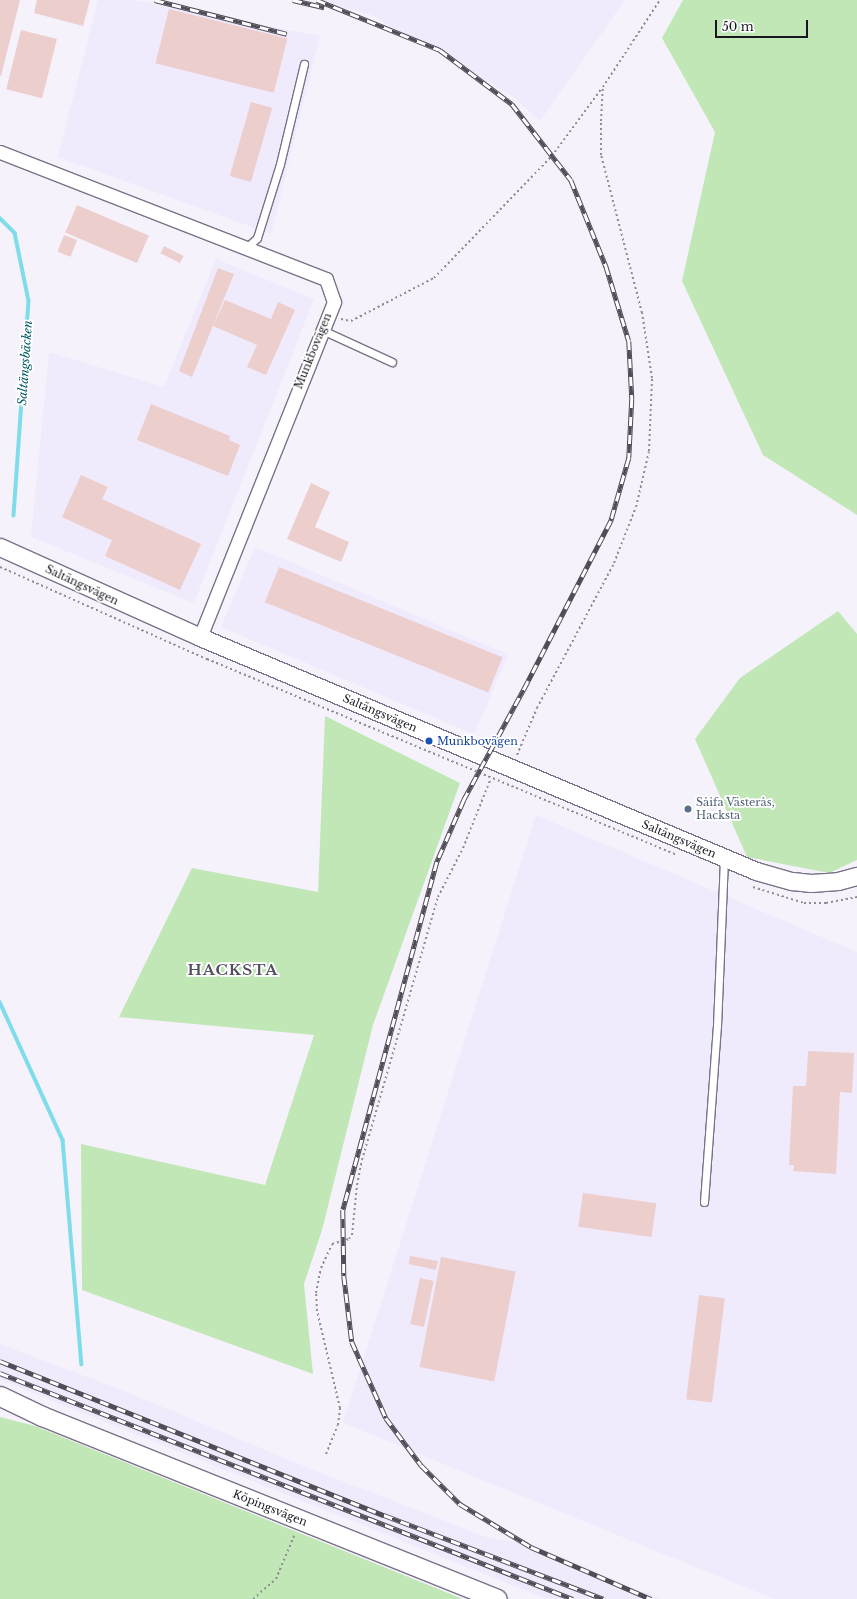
<!DOCTYPE html>
<html>
<head>
<meta charset="utf-8">
<style>
  body { margin:0 }
  #map { position:relative; width:857px; height:1599px; overflow:hidden; background:#f6f2fc; font-family:"Libre Baskerville",serif }
  div>[style] { position:absolute }
  [style*='--x'] { left:calc(var(--x)*1px); top:calc(var(--y)*1px); width:calc(var(--w)*1px); rotate:calc(var(--a)*1deg) }
  .built>* { inset:0; background:#f0eafd; transform-origin:0 0 }
  .green>* { inset:0; background:#c1e7b7 }
  .stream>* { height:3.5px; margin:-1.75px; padding:0 1.75px; transform-origin:1.75px; border-radius:1.75px; background:#7fddea }
  .building>* { inset:0; background:#eccecd; transform-origin:0 0 }
  .path>* { height:2px; margin-top:-1px; transform-origin:0; background:repeating-linear-gradient(90deg,#8f8c95 0 2px,transparent 0 5px) }
  .roads { filter:drop-shadow(1px 0 #7a7288) drop-shadow(-1px 0 #7a7288) drop-shadow(0 1px #7a7288) drop-shadow(0 -1px #7a7288) }
  .service>* { height:7px; margin:-3.5px; padding:0 3.5px; transform-origin:3.5px; border-radius:3.5px; background:#fff }
  .minor>* { height:13px; margin:-6.5px; padding:0 6.5px; transform-origin:6.5px; border-radius:6.5px; background:#fff }
  .tertiary>* { height:17px; margin:-8.5px; padding:0 8.5px; transform-origin:8.5px; border-radius:8.5px; background:#fff }
  .secondary>* { height:19px; margin:-9.5px; padding:0 9.5px; transform-origin:9.5px; border-radius:9.5px; background:#fff }
  .rail>* { height:4.5px; margin-top:-2.25px; transform-origin:0; background:repeating-linear-gradient(90deg,#fff 0 9px,#514d57 0 18px); box-sizing:border-box; border-block:1px solid #514d57 }
  .dots>* { width:11px; height:11px; translate:-50% -50%; box-sizing:border-box; border:2px solid #fff; border-radius:50% }
  span { translate:-50% -50%; white-space:nowrap; text-align:center; line-height:1.15; -webkit-text-stroke:3.5px #fff; paint-order:stroke }
  .street-label { font-size:11px; color:#19161f }
  .transit-label { font-size:11px; color:#164399 }
  .left { translate:0 -50%; text-align:left }
  .service-label { font-size:11px; color:#4e5e75 }
  .water-label { font-size:12px; color:#005962; font-style:italic }
  .district-label { font-size:15px; color:#554e63; font-weight:700; letter-spacing:1px }
  .scale { position:absolute; left:715px; top:20px; width:93px; height:18px; box-sizing:border-box; border:2px solid #19161f; border-top:0; padding-left:5px; font-size:12px; line-height:14px; white-space:nowrap; color:#19161f; -webkit-text-stroke:3px #fff; paint-order:stroke }
</style>
</head>
<body>
<div id="map">
  <div class="built">
    <i style="clip-path:polygon(98px 0,134px 0,320px 36px,271px 234px,58px 157px)"></i>
    <i style="clip-path:polygon(318px 0,625px 0,540px 121px,512px 96px,371px 15px)"></i>
    <i style="clip-path:polygon(216px 259px,314px 299px,194px 603px,31px 537px,49px 352px,164px 387px)"></i>
    <i style="left:255px;top:547px;width:275px;height:87px;rotate:23deg"></i>
    <i style="clip-path:polygon(536px 815px,857px 952px,857px 1599px,774px 1599px,343px 1423px)"></i>
    <i style="clip-path:polygon(0 1344px,127px 1392px,311px 1469px,489px 1538px,534px 1545px,660px 1599px,547px 1599px,0 1380px)"></i>
  </div>
  <div class="green">
    <i style="clip-path:polygon(683px 0,857px 0,857px 515px,763px 455px,682px 281px,715px 132px,662px 38px)"></i>
    <i style="clip-path:polygon(838px 611px,857px 634px,857px 860px,829px 873px,747px 857px,695px 739px,740px 678px)"></i>
    <i style="clip-path:polygon(325px 716px,460px 783px,373px 1025px,322px 1230px,304px 1284px,313px 1374px,82px 1290px,81px 1144px,265px 1185px,314px 1035px,119px 1017px,192px 868px,318px 892px)"></i>
    <i style="clip-path:polygon(0 1417px,35px 1426px,463px 1599px,0 1599px)"></i>
  </div>
  <div class="stream">
    <i style="--x:0;--y:218;--w:21;--a:45"></i>
    <i style="--x:15;--y:233;--w:69;--a:78.4"></i>
    <i style="--x:29;--y:301;--w:215;--a:94"></i>
    <i style="--x:0;--y:1002;--w:152;--a:65.5"></i>
    <i style="--x:63;--y:1140;--w:225;--a:85.2"></i>
  </div>
  <div class="building">
    <i style="clip-path:polygon(0 0,20px 0,1px 76px,0 76px)"></i>
    <i style="clip-path:polygon(37px 0,90px 0,83px 26px,34px 13px)"></i>
    <i style="left:169px;top:9px;width:122px;height:56px;rotate:14deg"></i>
    <i style="left:21px;top:30px;width:37px;height:61px;rotate:14deg"></i>
    <i style="left:251px;top:102px;width:22px;height:77px;rotate:16deg"></i>
    <i style="left:77px;top:205px;width:78px;height:30px;rotate:23deg"></i>
    <i style="left:64px;top:235px;width:14px;height:18px;rotate:21deg"></i>
    <i style="left:164px;top:246px;width:22px;height:8px;rotate:27deg"></i>
    <i style="clip-path:polygon(218px 268px,234px 274px,192px 377px,179px 371px)"></i>
    <i style="clip-path:polygon(225px 300px,271px 319px,278px 302px,295px 310px,266px 375px,247px 367px,257px 345px,213px 326px)"></i>
    <i style="clip-path:polygon(151px 404px,230px 436px,229px 440px,240px 445px,228px 476px,137px 440px)"></i>
    <i style="clip-path:polygon(81px 475px,108px 487px,102px 499px,201px 544px,180px 590px,105px 556px,112px 540px,62px 517px)"></i>
    <i style="clip-path:polygon(311px 483px,330px 492px,315px 527px,349px 542px,341px 562px,287px 539px)"></i>
    <i style="left:279px;top:567px;width:241px;height:38px;rotate:22deg"></i>
    <i style="clip-path:polygon(808px 1051px,854px 1053px,852px 1093px,840px 1092px,836px 1174px,793px 1171px,794px 1165px,789px 1165px,793px 1086px,806px 1086px)"></i>
    <i style="left:583px;top:1193px;width:74px;height:34px;rotate:8deg"></i>
    <i style="clip-path:polygon(410px 1256px,438px 1261px,436px 1270px,409px 1264px)"></i>
    <i style="left:441px;top:1257px;width:76px;height:112px;rotate:11deg"></i>
    <i style="left:420px;top:1278px;width:14px;height:47px;rotate:12deg"></i>
    <i style="left:699px;top:1295px;width:26px;height:105px;rotate:7deg"></i>
  </div>
  <div class="path">
    <i style="--x:341;--y:319;--w:10;--a:11"></i>
    <i style="--x:351;--y:321;--w:93;--a:-27.4"></i>
    <i style="--x:434;--y:278;--w:170;--a:-46"></i>
    <i style="--x:552;--y:156;--w:84;--a:-53.7"></i>
    <i style="--x:0;--y:567;--w:227;--a:24"></i>
    <i style="--x:207;--y:659;--w:509;--a:22.64"></i>
    <i style="--x:517;--y:755;--w:51;--a:-66.9"></i>
    <i style="--x:537;--y:708;--w:164;--a:-62"></i>
    <i style="--x:614;--y:563;--w:60;--a:-68.6"></i>
    <i style="--x:636;--y:507;--w:57;--a:-76.9"></i>
    <i style="--x:649;--y:451;--w:73;--a:-87.6"></i>
    <i style="--x:652;--y:378;--w:66;--a:-98.7"></i>
    <i style="--x:642;--y:313;--w:163;--a:-104.5"></i>
    <i style="--x:601;--y:155;--w:34;--a:-90"></i>
    <i style="--x:601;--y:121;--w:34;--a:-87"></i>
    <i style="--x:603;--y:87;--w:104;--a:-56.8"></i>
    <i style="--x:753;--y:887;--w:53;--a:17.4"></i>
    <i style="--x:804;--y:903;--w:22;--a:0"></i>
    <i style="--x:826;--y:903;--w:32;--a:-11"></i>
    <i style="--x:326;--y:1454;--w:31;--a:-68"></i>
    <i style="--x:338;--y:1425;--w:17;--a:-83"></i>
    <i style="--x:340;--y:1408;--w:100;--a:-103.3"></i>
    <i style="--x:317;--y:1311;--w:18;--a:-93"></i>
    <i style="--x:316;--y:1293;--w:25;--a:-79"></i>
    <i style="--x:321;--y:1268;--w:26;--a:-65"></i>
    <i style="--x:332;--y:1244;--w:18;--a:-16"></i>
    <i style="--x:349;--y:1239;--w:5;--a:-53"></i>
    <i style="--x:352;--y:1235;--w:50;--a:-84.3"></i>
    <i style="--x:357;--y:1185;--w:25;--a:-79"></i>
    <i style="--x:362;--y:1160;--w:274;--a:-73.9"></i>
    <i style="--x:438;--y:897;--w:55;--a:-63"></i>
    <i style="--x:463;--y:848;--w:75;--a:-68.2"></i>
    <i style="--x:253;--y:1599;--w:30;--a:-41"></i>
    <i style="--x:276;--y:1579;--w:47;--a:-67.3"></i>
  </div>
  <div class="roads">
    <div class="service">
      <i style="--x:247;--y:247;--w:13;--a:-42"></i>
      <i style="--x:257;--y:238;--w:77;--a:-72.7"></i>
      <i style="--x:280;--y:164;--w:103;--a:-76.5"></i>
      <i style="--x:322;--y:330;--w:77;--a:24.6"></i>
      <i style="--x:704;--y:1202;--w:176;--a:-85.8"></i>
      <i style="--x:717;--y:1026;--w:167;--a:-87.6"></i>
    </div>
    <div class="minor">
      <i style="--x:0;--y:152;--w:350;--a:21.3"></i>
      <i style="--x:326;--y:279;--w:24;--a:71"></i>
      <i style="--x:334;--y:302;--w:361;--a:111.8"></i>
    </div>
    <div class="tertiary">
      <i style="--x:0;--y:547;--w:219;--a:24.2"></i>
      <i style="--x:200;--y:637;--w:603;--a:22.82"></i>
      <i style="--x:756;--y:871;--w:37;--a:16"></i>
      <i style="--x:792;--y:881;--w:19;--a:6"></i>
      <i style="--x:811;--y:883;--w:27;--a:-4"></i>
      <i style="--x:838;--y:881;--w:20;--a:-15"></i>
    </div>
    <div class="secondary">
      <i style="--x:0;--y:1396;--w:47;--a:25.5"></i>
      <i style="--x:42;--y:1416;--w:490;--a:21.9"></i>
    </div>
  </div>
  <div class="rail">
    <i style="--x:155;--y:0;--w:136;--a:14.4"></i>
    <i style="--x:293;--y:0;--w:32;--a:13"></i>
    <i style="--x:317;--y:0;--w:133;--a:22.1"></i>
    <i style="--x:440;--y:50;--w:90;--a:36.9"></i>
    <i style="--x:512;--y:104;--w:96;--a:52.2"></i>
    <i style="--x:571;--y:180;--w:93;--a:67.9"></i>
    <i style="--x:606;--y:266;--w:78;--a:73"></i>
    <i style="--x:629;--y:341;--w:58;--a:87"></i>
    <i style="--x:632;--y:399;--w:59;--a:92.9"></i>
    <i style="--x:629;--y:458;--w:66;--a:105.9"></i>
    <i style="--x:611;--y:521;--w:181;--a:117.3"></i>
    <i style="--x:528;--y:682;--w:134;--a:118.5"></i>
    <i style="--x:464;--y:800;--w:68;--a:113.5"></i>
    <i style="--x:437;--y:862;--w:360;--a:105.1"></i>
    <i style="--x:343;--y:1210;--w:66;--a:89.1"></i>
    <i style="--x:344;--y:1276;--w:66;--a:83.1"></i>
    <i style="--x:352;--y:1342;--w:83;--a:65.9"></i>
    <i style="--x:386;--y:1418;--w:59;--a:53.3"></i>
    <i style="--x:421;--y:1465;--w:55;--a:45"></i>
    <i style="--x:460;--y:1504;--w:83;--a:31.2"></i>
    <i style="--x:531;--y:1547;--w:131;--a:23.4"></i>
    <i style="--x:0;--y:1361;--w:414;--a:21.9"></i>
    <i style="--x:384;--y:1515;--w:235;--a:20.9"></i>
    <i style="--x:0;--y:1373;--w:616;--a:21.53"></i>
  </div>
  <div class="dots">
    <i style="left:429px;top:741px;background:#1a4fb4"></i>
    <i style="left:688px;top:809px;background:#5c6f8a"></i>
  </div>
  <div class="street-label">
    <span style="left:313px;top:351px;rotate:-68deg">Munkbovägen</span>
    <span style="left:82px;top:585px;rotate:25deg">Saltängsvägen</span>
    <span style="left:380px;top:713px;rotate:23deg">Saltängsvägen</span>
    <span style="left:679px;top:839px;rotate:23deg">Saltängsvägen</span>
    <span style="left:270px;top:1508px;rotate:22deg">Köpingsvägen</span>
  </div>
  <div class="transit-label">
    <span class="left" style="left:437px;top:741px">Munkbovägen</span>
  </div>
  <div class="service-label">
    <span class="left" style="left:696px;top:809px">Såifa Västerås,<br>Hacksta</span>
  </div>
  <div class="water-label">
    <span style="left:25px;top:363px;rotate:-86deg">Saltängsbäcken</span>
  </div>
  <div class="district-label">
    <span style="left:233px;top:970px">HACKSTA</span>
  </div>
  <div class="scale">50 m</div>
</div>
</body>
</html>
